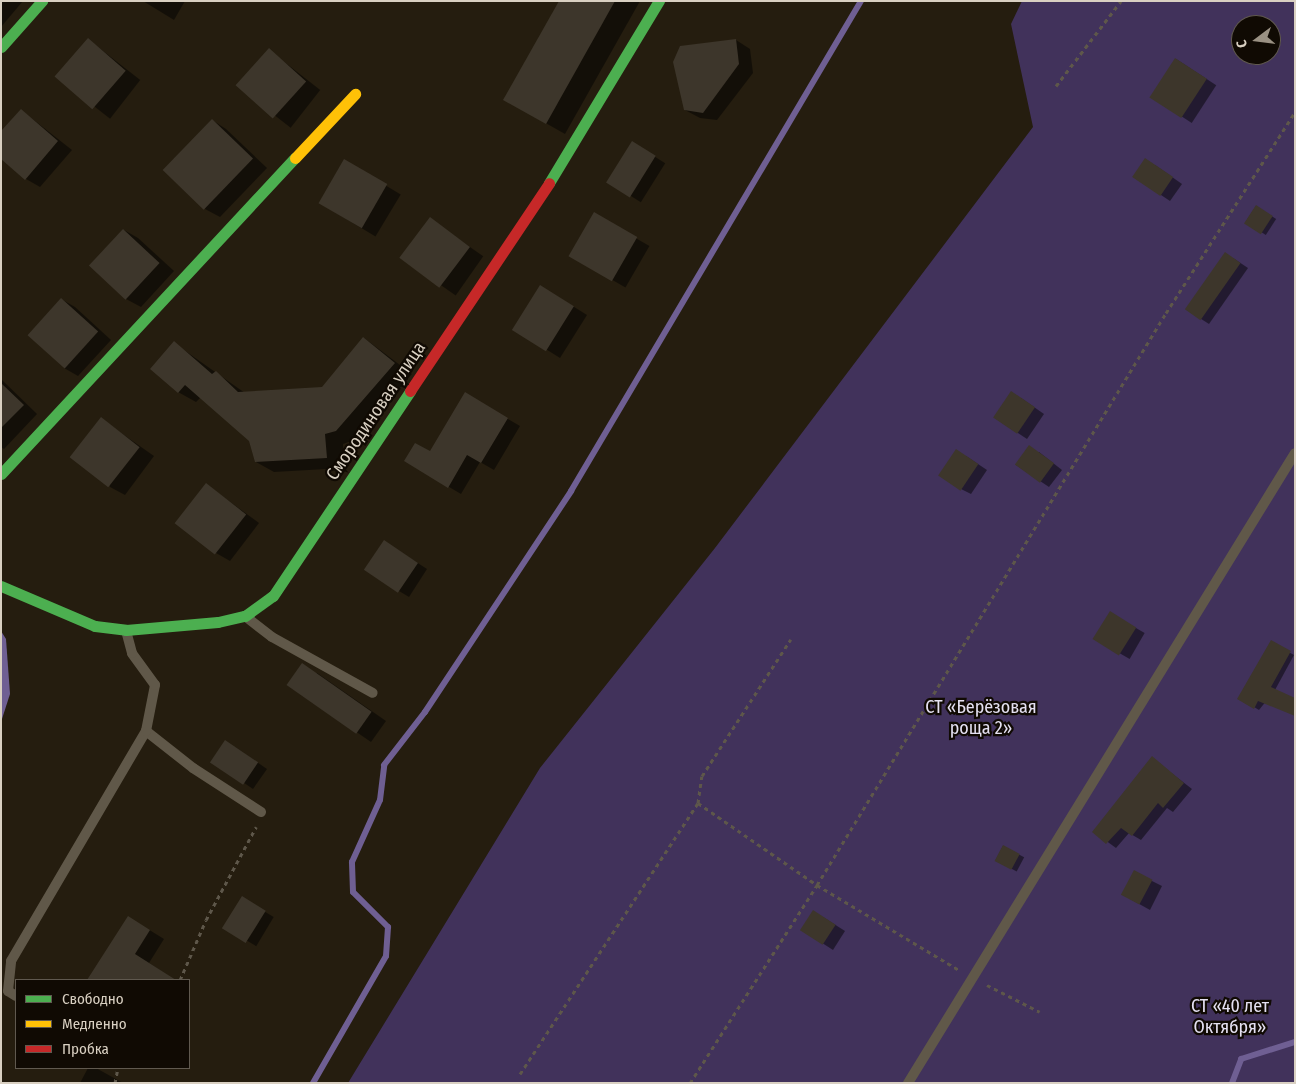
<!DOCTYPE html>
<html>
<head>
<meta charset="utf-8">
<style>
  body { margin:0 }
  #map { position:relative; width:1296px; height:1084px; overflow:hidden; background:#251d0f; font-family:"Fira Sans Condensed",sans-serif }
  div>[style] { position:absolute }
  [style*='--x'] { left:calc(var(--x)*1px); top:calc(var(--y)*1px); width:calc(var(--w)*1px); rotate:calc(var(--a)*1deg) }
  .green>* { inset:0; background:#41325b }
  .water>* { inset:0; background:#6f5f93 }
  .shadow>* { inset:0; background:#0007; transform-origin:0 0 }
  .stream>* { height:6px; margin:-3px; padding:0 3px; transform-origin:3px; border-radius:3px; background:#6f5f93 }
  .building>* { inset:0; background:#3d362b; transform-origin:0 0 }
  .path>* { height:3px; margin-top:-1.5px; transform-origin:0; background:repeating-linear-gradient(90deg,#5e574a 0 4px,transparent 0 8px) }
  .lane>* { height:10px; margin:-5px; padding:0 5px; transform-origin:5px; border-radius:5px; background:#605849 }
  .fast>* { height:11px; margin:-5.5px; padding:0 5.5px; transform-origin:5.5px; border-radius:5.5px; background:#4caf50 }
  .slow>* { height:11px; margin:-5.5px; padding:0 5.5px; transform-origin:5.5px; border-radius:5.5px; background:#ffc107 }
  .jam>* { height:11px; margin:-5.5px; padding:0 5.5px; transform-origin:5.5px; border-radius:5.5px; background:#c62828 }
  span { translate:-50% -50%; white-space:nowrap; text-align:center; line-height:1.15; -webkit-text-stroke:4.5px #100a03; paint-order:stroke }
  .street-label { font-size:18px; color:#d9d0c2 }
  .park-label { font-size:18px; color:#e5e1f2 }
  .frame { position:absolute; inset:0; border:2px solid #d9d0c2; pointer-events:none }
  .legend { position:absolute; left:15px; top:979px; width:175px; height:90px; box-sizing:border-box; background:#100a03; border:1px solid #60594f; margin:0; padding:6px 9px; list-style:none; font-size:15px; color:#d9d0c2 }
  .legend li { display:flex; align-items:center; gap:10px; height:25px }
  .legend b { width:25px; border:1px solid #60594f }
  .north { position:absolute; left:1231px; top:15px; width:50px; height:50px; box-sizing:border-box; background:#100a03; border:1px solid #60594f; border-radius:50%; rotate:255deg; font-size:14px; font-weight:700; line-height:20px; text-align:center; color:#d9d0c2 }
  .north::after { content:''; display:block; margin:auto; width:18px; height:22px; background:#9a9183; clip-path:polygon(50% 0,100% 100%,50% 72%,0 100%) }
</style>
</head>
<body>
<div id="map">
  <div class="green">
    <i style="clip-path:polygon(evenodd,1022px 1px,1295px 1px,1295px 1083px,348px 1083px,540px 768px,715px 548px,1033px 127px,1011px 24px,1022px 1px,1241px 25px,1271px 25px,1271px 55px,1241px 55px,1241px 25px)"></i>
  </div>
  <div class="water">
    <i style="clip-path:polygon(1px 631px,6px 639px,10px 694px,1px 722px)"></i>
  </div>
  <div class="shadow">
    <i style="clip-path:polygon(1px 1px,23px 1px,1px 27px)"></i>
    <i style="clip-path:polygon(143px 1px,185px 1px,174px 20px)"></i>
    <i style="clip-path:polygon(560px 1px,640px 1px,565px 134px,505px 100px)"></i>
    <i style="left:89px;top:40px;width:65px;height:49px;rotate:38deg"></i>
    <i style="clip-path:polygon(736px 40px,750px 49px,753px 73px,717px 120px,700px 118px,685px 110px)"></i>
    <i style="left:269px;top:50px;width:65px;height:48px;rotate:38deg"></i>
    <i style="left:1176px;top:59px;width:48px;height:45px;rotate:33deg"></i>
    <i style="clip-path:polygon(21px 110px,72px 150px,40px 187px,26px 179px)"></i>
    <i style="clip-path:polygon(212px 120px,226px 129px,267px 168px,220px 217px,205px 209px)"></i>
    <i style="left:633px;top:143px;width:38px;height:46px;rotate:32deg"></i>
    <i style="left:345px;top:161px;width:65px;height:49px;rotate:31deg"></i>
    <i style="clip-path:polygon(1155px 165px,1182px 184px,1170px 201px,1134px 177px)"></i>
    <i style="left:1256px;top:206px;width:24px;height:19px;rotate:33deg"></i>
    <i style="left:594px;top:214px;width:64px;height:48px;rotate:30deg"></i>
    <i style="left:430px;top:219px;width:65px;height:48px;rotate:35deg"></i>
    <i style="clip-path:polygon(124px 230px,138px 238px,174px 271px,141px 307px,126px 299px,91px 266px)"></i>
    <i style="clip-path:polygon(1233px 258px,1248px 268px,1209px 324px,1187px 310px)"></i>
    <i style="clip-path:polygon(555px 295px,587px 315px,560px 358px,514px 329px)"></i>
    <i style="clip-path:polygon(61px 299px,75px 307px,111px 340px,78px 376px,64px 368px)"></i>
    <i style="clip-path:polygon(364px 338px,412px 374px,354px 440px,343px 444px,344px 468px,274px 472px,256px 462px,250px 441px,201px 397px,196px 402px,178px 392px,174px 343px,245px 393px,323px 388px)"></i>
    <i style="clip-path:polygon(1px 379px,37px 414px,4px 449px,1px 447px)"></i>
    <i style="clip-path:polygon(465px 394px,520px 426px,494px 470px,480px 462px,461px 494px,405px 461px,430px 453px)"></i>
    <i style="clip-path:polygon(1021px 398px,1044px 414px,1027px 439px,995px 418px)"></i>
    <i style="clip-path:polygon(101px 419px,154px 456px,125px 495px,110px 487px)"></i>
    <i style="clip-path:polygon(1039px 452px,1062px 470px,1049px 487px,1016px 465px)"></i>
    <i style="clip-path:polygon(966px 456px,987px 470px,971px 494px,961px 489px)"></i>
    <i style="clip-path:polygon(207px 485px,259px 523px,230px 561px,216px 553px)"></i>
    <i style="clip-path:polygon(393px 547px,427px 569px,409px 597px,399px 591px)"></i>
    <i style="left:1110px;top:613px;width:40px;height:30px;rotate:30deg"></i>
    <i style="clip-path:polygon(1271px 642px,1294px 655px,1275px 690px,1259px 710px,1239px 698px)"></i>
    <i style="clip-path:polygon(317px 673px,386px 721px,371px 742px,288px 685px)"></i>
    <i style="clip-path:polygon(235px 747px,267px 769px,253px 789px,212px 761px)"></i>
    <i style="clip-path:polygon(1152px 758px,1192px 789px,1173px 812px,1167px 808px,1141px 840px,1129px 833px,1116px 848px,1094px 832px)"></i>
    <i style="left:1003px;top:846px;width:24px;height:16px;rotate:28deg"></i>
    <i style="clip-path:polygon(1134px 872px,1162px 886px,1150px 910px,1132px 900px)"></i>
    <i style="left:242px;top:898px;width:37px;height:34px;rotate:31deg"></i>
    <i style="clip-path:polygon(823px 917px,845px 931px,833px 950px,802px 930px)"></i>
    <i style="clip-path:polygon(143px 926px,164px 939px,149px 963px,175px 980px,100px 980px,92px 975px)"></i>
    <i style="clip-path:polygon(88px 1068px,96px 1068px,123px 1083px,80px 1083px)"></i>
  </div>
  <div class="stream">
    <i style="--x:313;--y:1083;--w:146;--a:-60.1"></i>
    <i style="--x:386;--y:956;--w:29;--a:-86"></i>
    <i style="--x:388;--y:927;--w:49;--a:-135"></i>
    <i style="--x:353;--y:892;--w:30;--a:-92"></i>
    <i style="--x:352;--y:862;--w:68;--a:-65.7"></i>
    <i style="--x:380;--y:800;--w:35;--a:-83"></i>
    <i style="--x:384;--y:765;--w:67;--a:-52.3"></i>
    <i style="--x:425;--y:712;--w:265;--a:-56.5"></i>
    <i style="--x:571;--y:491;--w:569;--a:-59.38"></i>
    <i style="--x:1232;--y:1083;--w:26;--a:-69"></i>
    <i style="--x:1241;--y:1059;--w:57;--a:-17.5"></i>
  </div>
  <div class="building">
    <i style="clip-path:polygon(559px 1px,615px 1px,546px 124px,503px 100px)"></i>
    <i style="left:88px;top:38px;width:50px;height:51px;rotate:41deg"></i>
    <i style="clip-path:polygon(736px 39px,739px 64px,703px 113px,684px 110px,673px 62px,680px 46px)"></i>
    <i style="left:269px;top:48px;width:50px;height:50px;rotate:42deg"></i>
    <i style="left:1175px;top:58px;width:38px;height:47px;rotate:33deg"></i>
    <i style="clip-path:polygon(21px 109px,58px 141px,25px 180px,1px 159px,1px 131px)"></i>
    <i style="left:212px;top:119px;width:57px;height:71px;rotate:44deg"></i>
    <i style="left:632px;top:141px;width:28px;height:49px;rotate:32deg"></i>
    <i style="left:1145px;top:158px;width:34px;height:23px;rotate:34deg"></i>
    <i style="left:344px;top:159px;width:50px;height:51px;rotate:30deg"></i>
    <i style="left:1256px;top:205px;width:20px;height:22px;rotate:33deg"></i>
    <i style="left:594px;top:212px;width:50px;height:51px;rotate:30deg"></i>
    <i style="left:430px;top:217px;width:50px;height:51px;rotate:37deg"></i>
    <i style="left:123px;top:229px;width:50px;height:50px;rotate:43deg"></i>
    <i style="left:1225px;top:252px;width:19px;height:70px;rotate:35deg"></i>
    <i style="left:540px;top:285px;width:40px;height:53px;rotate:32deg"></i>
    <i style="left:61px;top:298px;width:50px;height:50px;rotate:42deg"></i>
    <i style="clip-path:polygon(363px 337px,395px 363px,336px 431px,325px 434px,327px 458px,255px 462px,249px 441px,185px 385px,178px 393px,150px 369px,174px 341px,212px 374px,216px 371px,238px 392px,322px 387px)"></i>
    <i style="clip-path:polygon(1px 383px,24px 405px,1px 428px)"></i>
    <i style="left:1011px;top:391px;width:29px;height:32px;rotate:34deg"></i>
    <i style="clip-path:polygon(465px 392px,508px 418px,481px 463px,467px 455px,448px 488px,404px 461px,415px 443px,430px 451px)"></i>
    <i style="left:101px;top:417px;width:49px;height:51px;rotate:38deg"></i>
    <i style="left:1029px;top:445px;width:31px;height:24px;rotate:36deg"></i>
    <i style="left:956px;top:449px;width:27px;height:32px;rotate:34deg"></i>
    <i style="left:206px;top:483px;width:51px;height:51px;rotate:38deg"></i>
    <i style="left:384px;top:540px;width:41px;height:36px;rotate:34deg"></i>
    <i style="left:1110px;top:611px;width:31px;height:33px;rotate:32deg"></i>
    <i style="clip-path:polygon(1271px 640px,1291px 651px,1271px 687px,1295px 698px,1295px 716px,1258px 701px,1254px 709px,1237px 699px)"></i>
    <i style="left:302px;top:663px;width:85px;height:27px;rotate:35deg"></i>
    <i style="left:225px;top:740px;width:40px;height:27px;rotate:34deg"></i>
    <i style="clip-path:polygon(1152px 756px,1184px 783px,1163px 808px,1158px 803px,1132px 836px,1121px 828px,1106px 844px,1092px 832px)"></i>
    <i style="left:1003px;top:845px;width:19px;height:18px;rotate:28deg"></i>
    <i style="left:1134px;top:870px;width:21px;height:28px;rotate:28deg"></i>
    <i style="left:242px;top:896px;width:28px;height:38px;rotate:32deg"></i>
    <i style="left:813px;top:910px;width:27px;height:24px;rotate:33deg"></i>
    <i style="clip-path:polygon(128px 916px,150px 930px,135px 954px,176px 980px,87px 980px)"></i>
  </div>
  <div class="path">
    <i style="--x:1056;--y:86;--w:107;--a:-52.6"></i>
    <i style="--x:698;--y:803;--w:145;--a:34.6"></i>
    <i style="--x:817;--y:885;--w:165;--a:30.9"></i>
    <i style="--x:180;--y:980;--w:65;--a:-66.6"></i>
    <i style="--x:206;--y:920;--w:106;--a:-61.7"></i>
    <i style="--x:987;--y:985;--w:59;--a:27"></i>
    <i style="--x:520;--y:1074;--w:324;--a:-56.7"></i>
    <i style="--x:698;--y:803;--w:27;--a:-82"></i>
    <i style="--x:702;--y:776;--w:163;--a:-57"></i>
    <i style="--x:115;--y:1083;--w:15;--a:-79"></i>
    <i style="--x:690;--y:1083;--w:235;--a:-57.3"></i>
    <i style="--x:817;--y:885;--w:670;--a:-58.61"></i>
    <i style="--x:1166;--y:313;--w:239;--a:-57.3"></i>
  </div>
  <div class="lane">
    <i style="--x:245;--y:616;--w:34;--a:38"></i>
    <i style="--x:272;--y:637;--w:115;--a:29"></i>
    <i style="--x:146;--y:731;--w:60;--a:38.2"></i>
    <i style="--x:193;--y:768;--w:81;--a:32.9"></i>
    <i style="--x:16;--y:996;--w:9;--a:-148"></i>
    <i style="--x:8;--y:991;--w:30;--a:-84"></i>
    <i style="--x:11;--y:961;--w:267;--a:-59.6"></i>
    <i style="--x:146;--y:731;--w:47;--a:-78.9"></i>
    <i style="--x:155;--y:685;--w:39;--a:-126"></i>
    <i style="--x:132;--y:653;--w:23;--a:-105"></i>
    <i style="--x:908;--y:1083;--w:739;--a:-58.44"></i>
  </div>
  <div class="fast">
    <i style="--x:1;--y:47;--w:62;--a:-48.3"></i>
    <i style="--x:549;--y:183;--w:213;--a:-58.9"></i>
    <i style="--x:1;--y:474;--w:432;--a:-47.1"></i>
    <i style="--x:1;--y:586;--w:102;--a:23.1"></i>
    <i style="--x:95;--y:626;--w:31;--a:7"></i>
    <i style="--x:126;--y:630;--w:92;--a:-5"></i>
    <i style="--x:218;--y:622;--w:28;--a:-13"></i>
    <i style="--x:245;--y:616;--w:34;--a:-36"></i>
    <i style="--x:273;--y:596;--w:247;--a:-56.2"></i>
  </div>
  <div class="slow">
    <i style="--x:295;--y:158;--w:88;--a:-46.8"></i>
  </div>
  <div class="jam">
    <i style="--x:410;--y:391;--w:250;--a:-56.2"></i>
  </div>
  <div class="street-label">
    <span style="left:376px;top:411px;rotate:-56deg">Смородиновая улица</span>
  </div>
  <div class="park-label">
    <span style="left:981px;top:718px">СТ «Берёзовая<br>роща 2»</span>
    <span style="left:1230px;top:1017px">СТ «40 лет<br>Октября»</span>
  </div>
  <div class="frame"></div>
  <ul class="legend">
  <li><b style="height:6px;background:#4caf50"></b>Свободно</li>
  <li><b style="height:6px;background:#ffc107"></b>Медленно</li>
  <li><b style="height:6px;background:#c62828"></b>Пробка</li>
  </ul>
  <div class="north">С</div>
</div>
</body>
</html>
